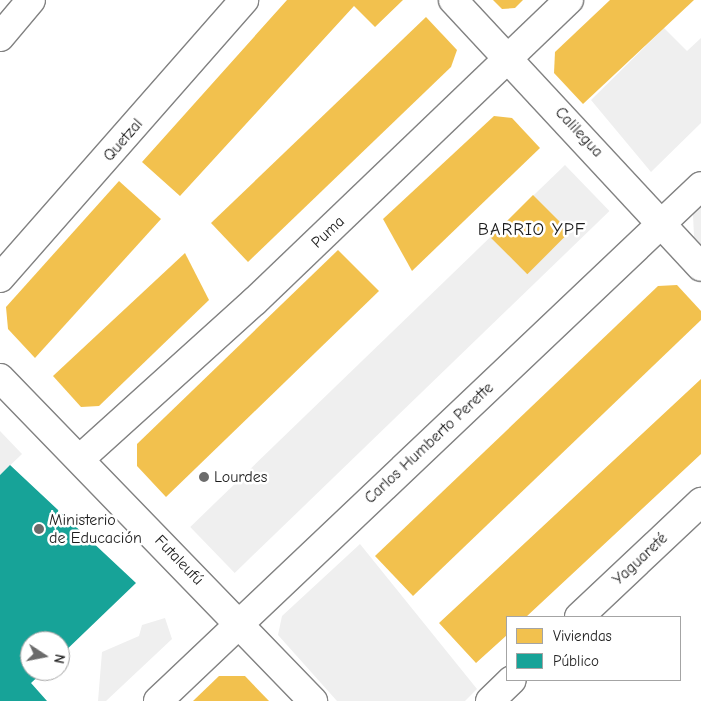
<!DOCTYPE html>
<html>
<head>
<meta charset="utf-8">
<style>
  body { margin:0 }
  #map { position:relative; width:701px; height:701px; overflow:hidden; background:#fff; font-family:"Comic Neue",sans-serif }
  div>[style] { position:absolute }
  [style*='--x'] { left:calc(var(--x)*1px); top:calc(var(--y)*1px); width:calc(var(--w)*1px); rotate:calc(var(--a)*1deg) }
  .green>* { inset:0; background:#efefef; transform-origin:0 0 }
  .homes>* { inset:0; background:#f2c14e; transform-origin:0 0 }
  .public>* { inset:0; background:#17a398 }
  .roads { filter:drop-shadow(1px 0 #828282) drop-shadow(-1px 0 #828282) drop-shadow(0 1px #828282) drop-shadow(0 -1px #828282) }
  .street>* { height:28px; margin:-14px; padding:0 14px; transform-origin:14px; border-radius:14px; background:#fff }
  .dots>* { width:14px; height:14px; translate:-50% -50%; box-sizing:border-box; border:2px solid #fff; border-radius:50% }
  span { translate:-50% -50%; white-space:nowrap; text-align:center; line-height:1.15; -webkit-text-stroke:5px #fff; paint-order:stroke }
  .street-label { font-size:16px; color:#1c1c1c }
  .poi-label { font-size:16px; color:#1c1c1c }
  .left { translate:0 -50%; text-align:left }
  .neighbourhood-label { font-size:18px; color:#1c1c1c; letter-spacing:1px }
  .legend { position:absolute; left:506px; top:616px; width:175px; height:65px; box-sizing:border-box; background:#fff; border:1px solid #a4a4a4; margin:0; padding:6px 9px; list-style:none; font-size:15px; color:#1c1c1c }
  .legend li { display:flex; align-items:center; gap:10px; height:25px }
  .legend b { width:25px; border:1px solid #a4a4a4 }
  .north { position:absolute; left:20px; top:631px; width:50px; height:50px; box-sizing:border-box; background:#fff; border:1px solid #a4a4a4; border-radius:50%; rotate:101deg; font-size:14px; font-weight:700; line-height:20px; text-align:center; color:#1c1c1c }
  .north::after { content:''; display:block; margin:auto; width:18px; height:22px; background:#6b6b6b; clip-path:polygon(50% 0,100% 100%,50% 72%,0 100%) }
</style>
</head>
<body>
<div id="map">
  <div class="green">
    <i style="clip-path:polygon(664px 28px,687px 51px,701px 38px,701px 123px,651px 172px,591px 100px)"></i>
    <i style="left:565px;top:165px;width:64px;height:521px;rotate:46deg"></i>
    <i style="clip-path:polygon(701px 206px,701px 245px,694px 237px,693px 214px)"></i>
    <i style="clip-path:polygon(0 431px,22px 454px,0 475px)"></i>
    <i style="clip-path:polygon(360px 544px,477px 689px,465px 701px,337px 701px,278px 635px,282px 616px)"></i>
    <i style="clip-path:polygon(165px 618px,172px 639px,106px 701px,98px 701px,102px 652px,139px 636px,142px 625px)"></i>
  </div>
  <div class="homes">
    <i style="clip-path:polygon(287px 0,403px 0,375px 27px,354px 6px,180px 196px,142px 162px)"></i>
    <i style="clip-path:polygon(493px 0,523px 0,515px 8px,502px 9px)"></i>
    <i style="clip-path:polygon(610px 0,694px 0,583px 104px,554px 73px,555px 52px)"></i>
    <i style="clip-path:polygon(426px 17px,457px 50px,451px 67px,248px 262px,211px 223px)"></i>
    <i style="clip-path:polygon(494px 116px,512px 118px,540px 148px,412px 271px,383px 219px)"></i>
    <i style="clip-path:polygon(119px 181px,161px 219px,35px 358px,8px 329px,6px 307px)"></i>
    <i style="left:533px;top:195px;width:52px;height:60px;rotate:45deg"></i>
    <i style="clip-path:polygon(338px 250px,379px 291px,166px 497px,137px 466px,137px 444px)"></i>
    <i style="clip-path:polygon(185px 253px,209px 300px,99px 406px,81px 407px,53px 376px)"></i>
    <i style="clip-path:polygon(677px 285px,701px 311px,701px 320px,413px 596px,375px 556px,658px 286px)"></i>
    <i style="clip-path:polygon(701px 379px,701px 454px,526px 617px,507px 617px,507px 635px,476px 663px,439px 623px)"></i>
    <i style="clip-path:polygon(219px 676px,245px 676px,269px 701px,193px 701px)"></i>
  </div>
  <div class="public">
    <i style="clip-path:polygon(10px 465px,136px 583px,60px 656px,60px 641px,30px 641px,30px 671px,44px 671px,31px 683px,47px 701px,0 701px,0 475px)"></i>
  </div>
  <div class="roads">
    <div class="street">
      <i style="--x:453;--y:0;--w:364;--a:47.1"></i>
      <i style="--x:0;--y:37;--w:48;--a:-50"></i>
      <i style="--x:0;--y:278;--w:370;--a:-48.7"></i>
      <i style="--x:0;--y:378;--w:450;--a:45.9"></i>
      <i style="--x:81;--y:458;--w:234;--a:-42.1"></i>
      <i style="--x:255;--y:301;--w:435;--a:-43.8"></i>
      <i style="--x:579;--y:617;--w:168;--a:-43.3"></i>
      <i style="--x:158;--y:701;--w:748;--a:-43.48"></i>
      <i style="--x:490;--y:701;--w:30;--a:-44"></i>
    </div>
  </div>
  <div class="dots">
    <i style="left:204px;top:477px;background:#6b6b6b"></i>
    <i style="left:39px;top:529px;background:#6b6b6b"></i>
  </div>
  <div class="street-label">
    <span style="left:579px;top:132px;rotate:47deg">Calilegua</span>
    <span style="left:123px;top:140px;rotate:-49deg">Quetzal</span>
    <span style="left:328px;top:232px;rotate:-43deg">Puma</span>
    <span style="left:429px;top:443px;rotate:-43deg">Carlos Humberto Perette</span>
    <span style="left:640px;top:559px;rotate:-43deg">Yaguareté</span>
    <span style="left:179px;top:560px;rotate:46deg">Futaleufú</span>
  </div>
  <div class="poi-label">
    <span class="left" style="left:214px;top:477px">Lourdes</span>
    <span class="left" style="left:49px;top:529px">Ministerio<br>de Educación</span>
  </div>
  <div class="neighbourhood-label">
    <span style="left:532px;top:230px">BARRIO YPF</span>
  </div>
  <ul class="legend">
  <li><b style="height:14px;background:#f2c14e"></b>Viviendas</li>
  <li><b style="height:14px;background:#17a398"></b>Público</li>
  </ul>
  <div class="north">N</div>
</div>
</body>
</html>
